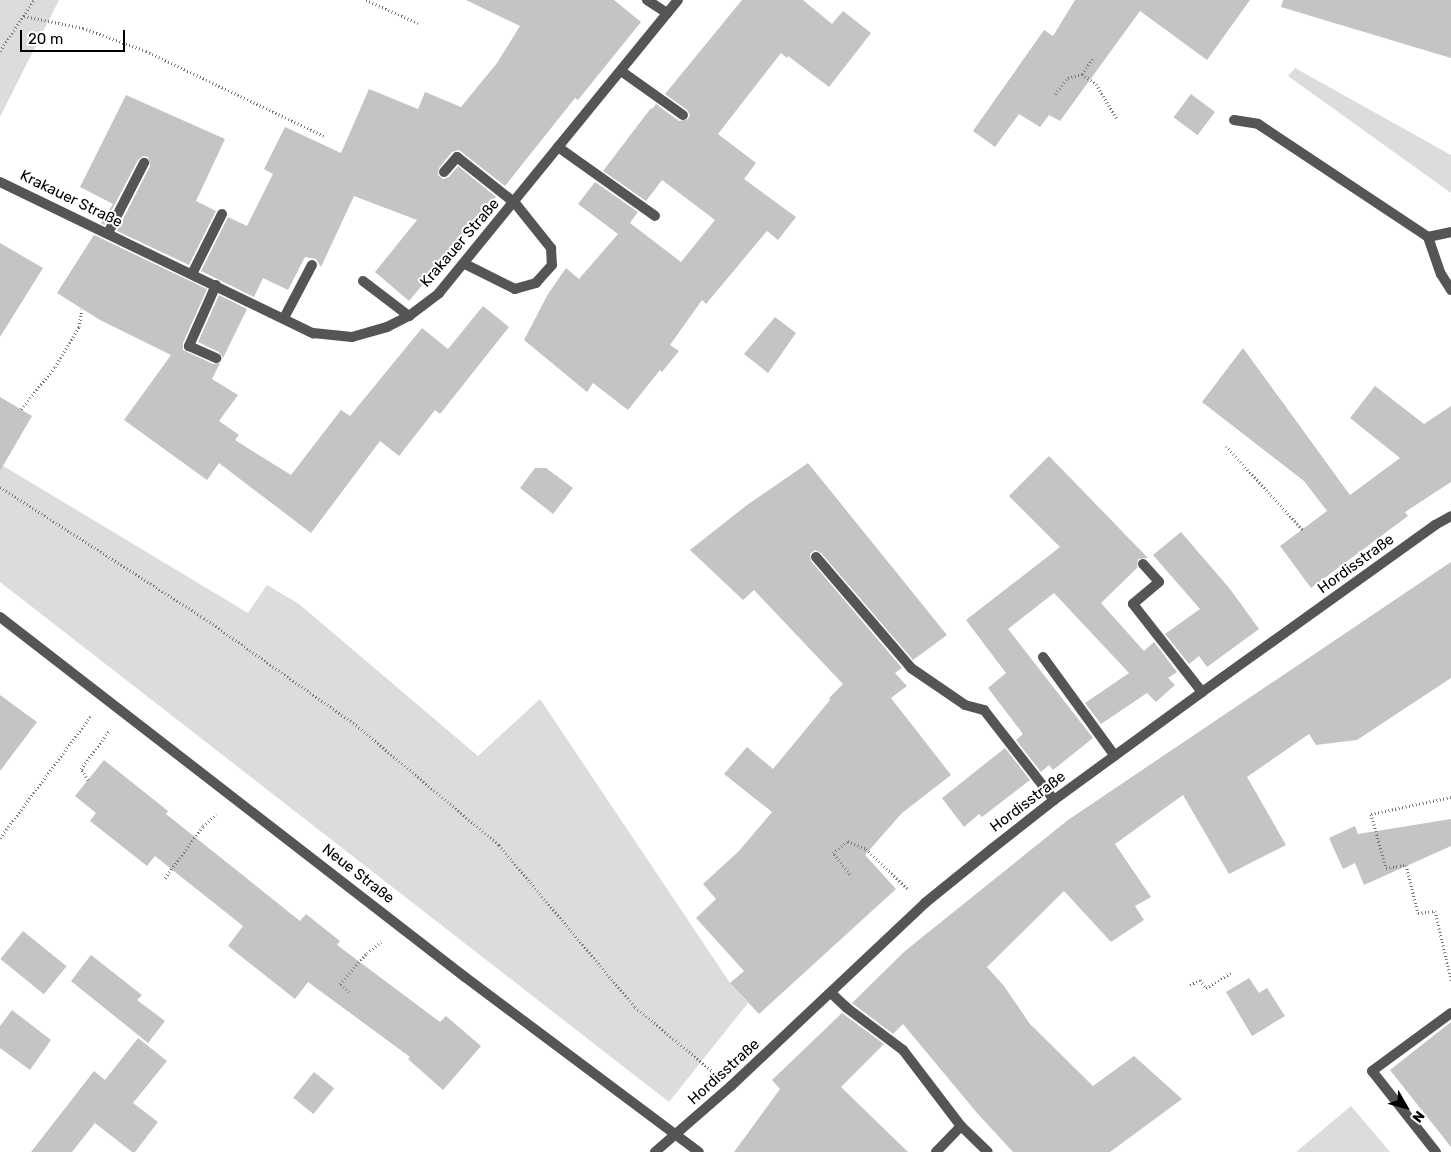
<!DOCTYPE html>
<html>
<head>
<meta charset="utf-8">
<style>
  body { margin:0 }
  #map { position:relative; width:1451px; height:1152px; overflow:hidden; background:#fff; font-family:Rubik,sans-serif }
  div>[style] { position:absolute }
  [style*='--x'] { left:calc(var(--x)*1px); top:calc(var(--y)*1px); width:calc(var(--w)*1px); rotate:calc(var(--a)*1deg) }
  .green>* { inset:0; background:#dcdcdc }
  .building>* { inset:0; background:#c4c4c4; transform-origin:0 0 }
  .path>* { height:3px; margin-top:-1.5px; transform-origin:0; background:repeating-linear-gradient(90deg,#777 0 1px,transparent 0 3.5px) }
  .lane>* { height:10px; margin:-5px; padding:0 5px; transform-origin:5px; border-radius:5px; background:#555 }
  .street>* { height:10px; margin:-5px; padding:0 5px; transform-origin:5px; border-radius:5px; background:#555 }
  span { translate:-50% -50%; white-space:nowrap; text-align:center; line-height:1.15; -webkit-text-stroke:4px #fff; paint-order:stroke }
  .street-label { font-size:15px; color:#000 }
  .north { position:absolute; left:1381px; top:1082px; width:50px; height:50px; -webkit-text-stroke:4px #fff; paint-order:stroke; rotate:128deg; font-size:14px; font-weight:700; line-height:20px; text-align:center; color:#000 }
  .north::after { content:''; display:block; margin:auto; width:18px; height:22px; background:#000; clip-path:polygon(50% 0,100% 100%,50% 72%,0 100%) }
  .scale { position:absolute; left:20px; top:30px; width:105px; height:22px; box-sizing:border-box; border:2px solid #000; border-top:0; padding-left:6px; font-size:15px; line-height:18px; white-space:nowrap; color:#000; -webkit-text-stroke:4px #fff; paint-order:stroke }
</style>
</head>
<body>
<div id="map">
  <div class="green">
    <i style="clip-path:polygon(0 0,59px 0,0 117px)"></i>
    <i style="clip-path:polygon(1295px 68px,1451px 155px,1451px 193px,1288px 76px)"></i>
    <i style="clip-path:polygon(0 464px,248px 613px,267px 585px,299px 604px,478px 756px,540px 699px,730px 983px,748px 1003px,669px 1102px,0 582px)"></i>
    <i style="clip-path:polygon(1351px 1106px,1390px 1152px,1296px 1152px)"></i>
  </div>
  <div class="building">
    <i style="clip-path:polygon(466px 0,614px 0,641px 22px,578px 100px,575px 98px,505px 186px,459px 150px,452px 152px,439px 168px,438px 175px,443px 179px,449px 177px,458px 166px,496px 197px,409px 301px,375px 272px,417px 220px,354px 196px,321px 267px,316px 259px,305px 257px,288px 290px,263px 278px,254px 297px,201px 271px,228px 217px,247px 226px,273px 174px,264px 169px,285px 127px,341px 153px,369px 89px,418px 109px,425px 92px,461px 107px,497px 63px,520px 26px)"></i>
    <i style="clip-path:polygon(742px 0,803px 0,832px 24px,843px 11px,871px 33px,829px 87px,788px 56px,787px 58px,781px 53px,718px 134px,756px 163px,744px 179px,796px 217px,778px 240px,767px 231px,706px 304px,702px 300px,670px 345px,679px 351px,662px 372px,660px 370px,628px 410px,593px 383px,587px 392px,524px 340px,548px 294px,566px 268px,579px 279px,618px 234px,578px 204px,595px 182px,638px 212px,630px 223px,681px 262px,715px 220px,662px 180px,646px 201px,603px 171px,651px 108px,652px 109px,656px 104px,679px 121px,688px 119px,690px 115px,687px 110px,665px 94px)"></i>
    <i style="clip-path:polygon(1075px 0,1250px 0,1207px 60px,1140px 11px,1060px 121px,1049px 115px,1040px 127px,1019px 114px,995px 147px,973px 131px,1044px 30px,1053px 36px)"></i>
    <i style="clip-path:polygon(1283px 0,1451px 0,1451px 58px,1281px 7px)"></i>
    <i style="left:1191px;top:94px;width:30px;height:29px;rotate:37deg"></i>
    <i style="clip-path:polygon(126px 95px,225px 139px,196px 201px,216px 211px,189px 265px,117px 231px,150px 166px,148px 157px,143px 156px,138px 160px,104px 225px,101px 223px,113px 204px,80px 187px)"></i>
    <i style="clip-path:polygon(94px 235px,207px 289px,183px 343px,183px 350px,213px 364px,220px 363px,212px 379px,238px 395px,219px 421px,239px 435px,235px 440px,291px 475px,341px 410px,350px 416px,422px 328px,448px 349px,483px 306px,509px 327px,440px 414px,435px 410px,399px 456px,380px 441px,311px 533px,219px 463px,207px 480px,124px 420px,171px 355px,100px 320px,57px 293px)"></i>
    <i style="clip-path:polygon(0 243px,43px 268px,0 337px)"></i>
    <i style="clip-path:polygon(219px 295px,247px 309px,223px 358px,219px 352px,198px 342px)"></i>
    <i style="clip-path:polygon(775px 317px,796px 333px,768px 373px,744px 354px)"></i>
    <i style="clip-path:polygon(1243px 348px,1350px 495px,1400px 458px,1350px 418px,1375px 386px,1424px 424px,1451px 406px,1451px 482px,1405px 512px,1408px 516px,1311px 588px,1280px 546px,1327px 511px,1304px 481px,1202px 402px)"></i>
    <i style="clip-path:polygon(0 397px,32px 416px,0 471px)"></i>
    <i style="clip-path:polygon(1049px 456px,1148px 558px,1138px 559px,1137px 568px,1101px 603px,1144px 651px,1154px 642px,1177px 672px,1168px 678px,1175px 685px,1156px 702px,1147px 693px,1101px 724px,1085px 703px,1129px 673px,1054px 593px,1008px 629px,1093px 738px,1053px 770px,1049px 765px,1041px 772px,1016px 740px,1023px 734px,988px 688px,1006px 673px,966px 620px,1060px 547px,1009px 496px)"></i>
    <i style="clip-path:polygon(808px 463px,947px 635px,913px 660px,821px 553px,815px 550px,810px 554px,811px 561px,902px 668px,895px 673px,907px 686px,891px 698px,951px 775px,902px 813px,865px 855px,896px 889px,759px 1014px,730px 983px,744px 971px,696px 918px,716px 899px,703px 884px,739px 851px,772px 812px,724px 774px,747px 747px,773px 769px,830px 700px,829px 698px,843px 684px,754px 590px,743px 600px,690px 550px,747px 505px)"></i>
    <i style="clip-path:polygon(535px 468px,546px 468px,573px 488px,553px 514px,520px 488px)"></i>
    <i style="clip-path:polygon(1181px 532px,1230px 589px,1259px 629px,1207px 667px,1199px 656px,1189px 664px,1165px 634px,1200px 609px,1153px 555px)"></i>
    <i style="clip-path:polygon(1451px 562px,1451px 678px,1357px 740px,1316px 745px,1309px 734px,1247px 777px,1286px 845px,1229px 874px,1183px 795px,1115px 844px,1151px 897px,1135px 906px,1144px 920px,1111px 942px,1064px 891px,987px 967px,1004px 986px,1030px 1024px,1093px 1086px,1134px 1056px,1182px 1099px,1110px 1152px,1013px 1152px,977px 1113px,903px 1024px,893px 1034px,852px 1003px,905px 951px,1068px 820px)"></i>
    <i style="clip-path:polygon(0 695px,37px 722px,0 771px)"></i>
    <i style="clip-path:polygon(1005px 748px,1030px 780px,982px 817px,979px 814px,964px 827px,942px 798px)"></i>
    <i style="clip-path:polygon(104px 760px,168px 811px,166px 814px,300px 921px,306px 914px,340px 941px,337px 945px,440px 1022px,446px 1016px,481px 1046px,443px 1090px,408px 1059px,410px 1057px,308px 982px,295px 999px,228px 946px,243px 926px,155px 856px,147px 866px,90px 821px,96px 813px,75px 796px)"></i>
    <i style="clip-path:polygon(1451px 819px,1451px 846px,1364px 885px,1355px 863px,1343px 869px,1329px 838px,1355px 826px,1358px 834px)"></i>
    <i style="left:23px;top:931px;width:56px;height:36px;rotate:39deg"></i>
    <i style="clip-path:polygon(91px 955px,142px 995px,137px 1000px,165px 1021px,148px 1043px,71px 981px)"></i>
    <i style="clip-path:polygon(1249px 978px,1259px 993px,1267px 988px,1285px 1016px,1252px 1036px,1226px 992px)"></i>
    <i style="clip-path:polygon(12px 1010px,51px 1040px,30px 1070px,0 1048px,0 1026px)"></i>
    <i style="clip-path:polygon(842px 1013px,884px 1044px,841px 1087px,908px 1152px,734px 1152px,780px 1089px,772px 1080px)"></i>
    <i style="clip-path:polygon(1451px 1022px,1451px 1147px,1390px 1070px)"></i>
    <i style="clip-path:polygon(138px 1038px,167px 1061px,133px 1103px,158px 1122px,135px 1152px,132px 1152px,95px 1123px,72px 1152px,31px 1152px,94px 1071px,105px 1080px)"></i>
    <i style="left:314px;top:1072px;width:26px;height:33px;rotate:39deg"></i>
  </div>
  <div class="path">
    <i style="--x:366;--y:0;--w:57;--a:23.9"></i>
    <i style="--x:24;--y:16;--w:60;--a:11.5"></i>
    <i style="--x:83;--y:28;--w:67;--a:20.1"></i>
    <i style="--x:146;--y:51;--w:197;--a:25.5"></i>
    <i style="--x:0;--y:51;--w:61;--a:-56.3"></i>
    <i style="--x:1082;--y:74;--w:17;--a:36"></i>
    <i style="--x:1096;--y:84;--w:41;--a:59"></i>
    <i style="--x:1055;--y:94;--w:21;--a:-51"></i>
    <i style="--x:1068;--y:78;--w:15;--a:-16"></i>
    <i style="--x:1082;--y:74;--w:19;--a:-55"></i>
    <i style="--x:21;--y:409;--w:54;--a:-51"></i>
    <i style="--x:55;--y:367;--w:47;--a:-59"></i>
    <i style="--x:79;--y:327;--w:18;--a:-81"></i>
    <i style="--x:1226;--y:446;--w:114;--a:47.5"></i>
    <i style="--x:0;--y:487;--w:242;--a:32.7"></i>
    <i style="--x:204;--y:618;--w:186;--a:35.1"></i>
    <i style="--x:356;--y:725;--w:187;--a:40"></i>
    <i style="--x:499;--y:845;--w:212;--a:50"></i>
    <i style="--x:635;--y:1007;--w:100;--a:39.7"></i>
    <i style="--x:88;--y:780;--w:13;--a:-122"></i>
    <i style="--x:81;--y:769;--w:47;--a:-53.6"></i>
    <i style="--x:1451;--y:797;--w:82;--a:168"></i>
    <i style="--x:1371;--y:814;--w:56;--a:74.5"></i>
    <i style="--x:1386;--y:868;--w:20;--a:-9"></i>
    <i style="--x:1406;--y:865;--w:49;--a:76"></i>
    <i style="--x:1418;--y:913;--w:17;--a:-7"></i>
    <i style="--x:1435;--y:911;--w:71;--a:76.9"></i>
    <i style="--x:0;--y:838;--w:152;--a:-53.3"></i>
    <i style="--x:850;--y:874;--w:27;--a:-129"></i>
    <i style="--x:833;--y:853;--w:19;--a:-39"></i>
    <i style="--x:848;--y:841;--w:20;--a:24"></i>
    <i style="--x:866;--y:849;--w:57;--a:43.6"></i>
    <i style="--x:165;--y:878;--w:64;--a:-53.8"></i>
    <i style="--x:203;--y:826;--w:18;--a:-41"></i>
    <i style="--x:1190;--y:985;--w:11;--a:-27"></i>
    <i style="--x:1200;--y:980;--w:10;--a:53"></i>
    <i style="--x:1206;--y:988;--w:29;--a:-31"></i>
    <i style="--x:349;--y:992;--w:12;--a:-138"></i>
    <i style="--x:340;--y:984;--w:41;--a:-48.9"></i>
    <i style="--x:367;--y:953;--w:18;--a:-38"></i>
  </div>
  <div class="lane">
    <i style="--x:647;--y:0;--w:24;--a:33"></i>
    <i style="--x:621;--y:71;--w:76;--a:35.4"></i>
    <i style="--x:1234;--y:120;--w:24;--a:9"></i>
    <i style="--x:1258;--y:124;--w:204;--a:33.6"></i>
    <i style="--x:1428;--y:237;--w:39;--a:71"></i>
    <i style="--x:1441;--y:274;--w:19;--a:58"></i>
    <i style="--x:558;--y:147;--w:119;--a:35.4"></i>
    <i style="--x:444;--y:172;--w:20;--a:-49"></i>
    <i style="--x:457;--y:157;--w:74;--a:38.4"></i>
    <i style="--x:515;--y:203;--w:58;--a:51.3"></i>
    <i style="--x:551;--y:248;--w:17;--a:87"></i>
    <i style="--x:552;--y:265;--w:24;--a:132"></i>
    <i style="--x:536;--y:283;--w:22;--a:164"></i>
    <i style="--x:515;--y:289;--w:56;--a:-153.4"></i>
    <i style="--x:108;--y:233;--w:79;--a:-62.8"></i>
    <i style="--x:1428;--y:237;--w:24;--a:-12"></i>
    <i style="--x:192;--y:274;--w:67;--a:-63.4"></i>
    <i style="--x:363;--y:281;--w:58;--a:37.3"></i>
    <i style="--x:216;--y:285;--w:67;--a:113.9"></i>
    <i style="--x:189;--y:346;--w:30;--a:24"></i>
    <i style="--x:284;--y:318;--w:60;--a:-62.2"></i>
    <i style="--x:816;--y:557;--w:146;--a:49.4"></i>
    <i style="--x:911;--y:668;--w:65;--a:34.4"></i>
    <i style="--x:965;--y:705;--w:20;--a:15"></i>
    <i style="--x:984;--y:710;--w:114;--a:52.1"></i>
    <i style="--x:1143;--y:564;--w:24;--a:48"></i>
    <i style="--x:1159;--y:582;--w:34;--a:140"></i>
    <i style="--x:1133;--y:604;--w:112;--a:51.9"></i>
    <i style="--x:1043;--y:657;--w:122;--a:54"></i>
    <i style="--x:831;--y:993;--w:22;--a:43"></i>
    <i style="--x:847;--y:1008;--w:70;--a:36.9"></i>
    <i style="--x:903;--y:1050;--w:96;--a:52.7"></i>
    <i style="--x:961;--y:1126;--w:37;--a:44"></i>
    <i style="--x:936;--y:1152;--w:36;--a:-46"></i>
    <i style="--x:1436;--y:1152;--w:103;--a:-128.3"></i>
    <i style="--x:1372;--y:1071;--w:98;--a:-36.3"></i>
  </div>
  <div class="street">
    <i style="--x:0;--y:182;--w:348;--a:25.8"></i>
    <i style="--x:313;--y:333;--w:39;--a:6"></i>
    <i style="--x:352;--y:337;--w:36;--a:-16"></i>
    <i style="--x:387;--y:327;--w:25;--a:-27"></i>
    <i style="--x:409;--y:316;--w:38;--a:-37"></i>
    <i style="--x:439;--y:293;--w:378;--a:-50.8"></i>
    <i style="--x:0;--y:617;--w:588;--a:37.75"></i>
    <i style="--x:465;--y:977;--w:292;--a:36.8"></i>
    <i style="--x:655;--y:1152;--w:101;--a:-41"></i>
    <i style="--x:731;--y:1086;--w:267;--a:-43.3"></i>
    <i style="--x:925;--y:903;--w:87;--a:-39"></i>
    <i style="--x:993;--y:848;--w:78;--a:-38.2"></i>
    <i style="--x:1054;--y:800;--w:183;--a:-36.1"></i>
    <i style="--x:1202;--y:692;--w:287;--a:-35.6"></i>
    <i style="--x:1435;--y:525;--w:18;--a:-29"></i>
  </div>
  <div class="street-label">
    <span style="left:71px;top:199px;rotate:26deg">Krakauer Straße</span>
    <span style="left:460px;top:243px;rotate:-49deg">Krakauer Straße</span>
    <span style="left:1356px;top:564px;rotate:-36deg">Hordisstraße</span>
    <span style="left:1028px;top:802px;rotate:-37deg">Hordisstraße</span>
    <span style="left:358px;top:874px;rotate:38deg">Neue Straße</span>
    <span style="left:724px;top:1072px;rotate:-42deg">Hordisstraße</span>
  </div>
  <div class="north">N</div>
  <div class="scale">20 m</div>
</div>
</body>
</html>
